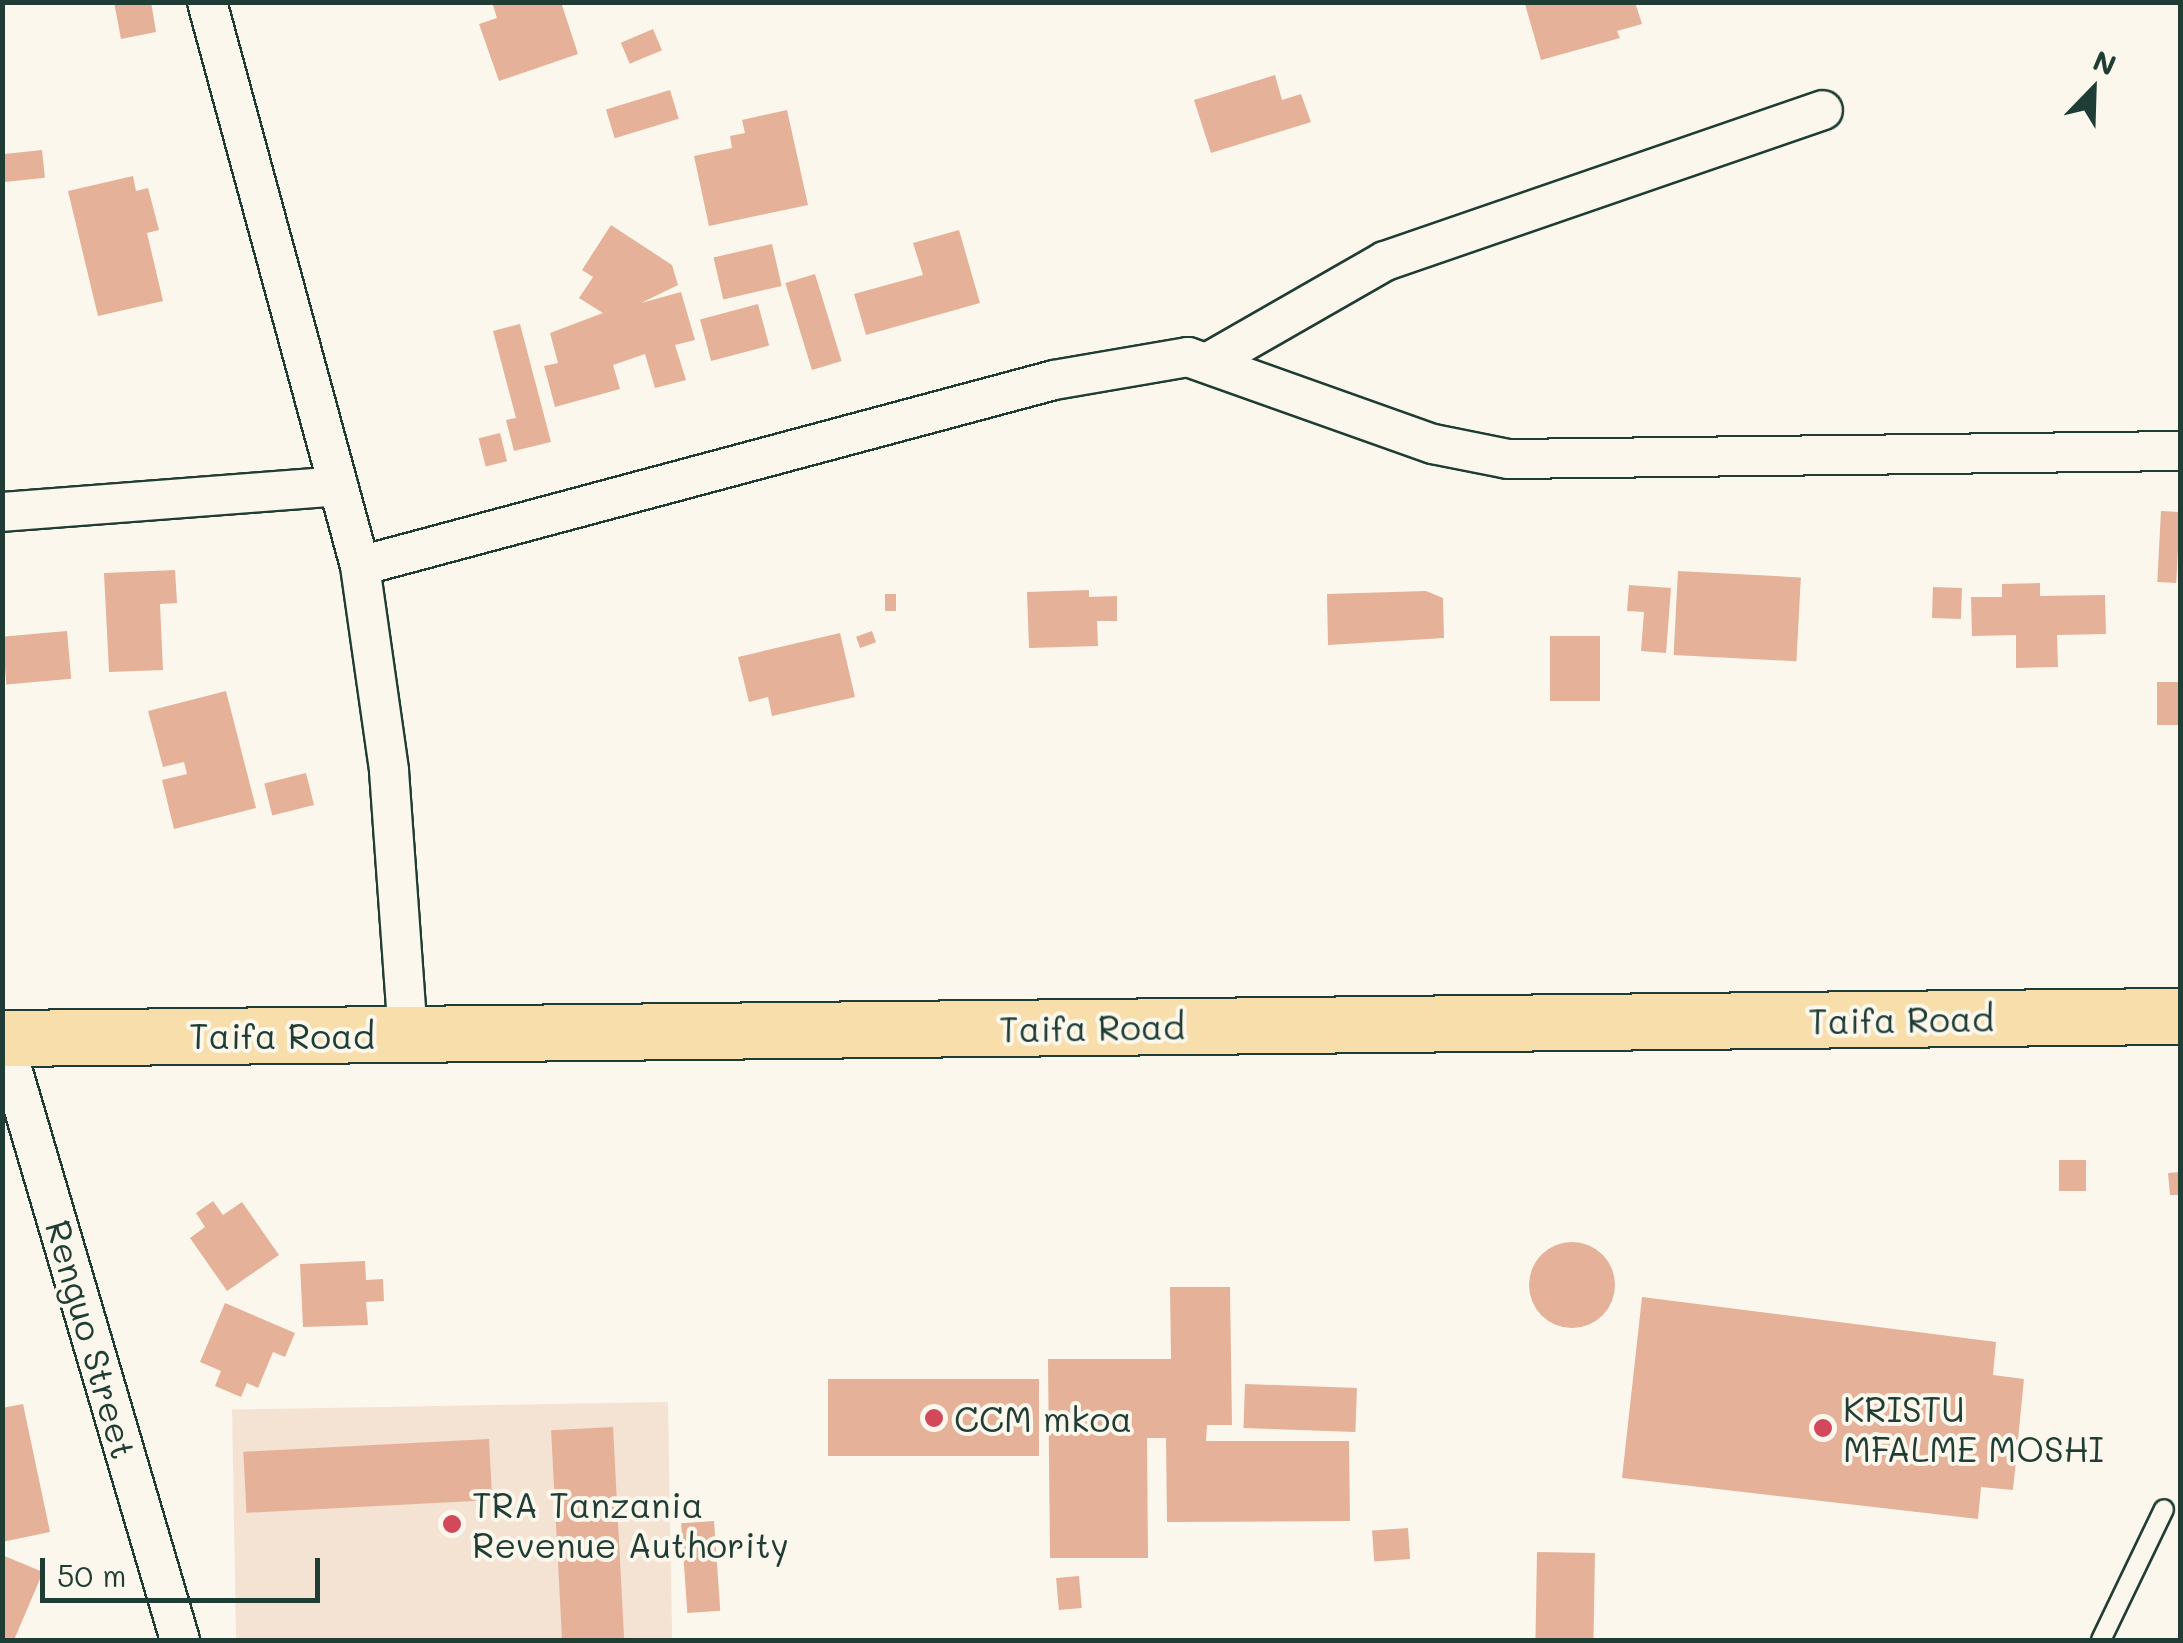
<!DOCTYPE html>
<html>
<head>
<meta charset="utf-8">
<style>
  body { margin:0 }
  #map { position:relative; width:2183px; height:1643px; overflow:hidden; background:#fbf7ec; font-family:Mali,sans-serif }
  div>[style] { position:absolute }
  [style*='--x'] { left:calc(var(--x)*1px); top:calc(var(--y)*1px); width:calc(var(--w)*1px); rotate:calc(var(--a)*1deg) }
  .built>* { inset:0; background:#f4e2d3; transform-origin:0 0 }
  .building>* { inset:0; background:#e5b198; transform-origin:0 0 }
  .round { border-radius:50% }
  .roads { filter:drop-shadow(2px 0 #1f3d34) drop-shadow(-2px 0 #1f3d34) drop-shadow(0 2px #1f3d34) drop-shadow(0 -2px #1f3d34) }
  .lane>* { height:18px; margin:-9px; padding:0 9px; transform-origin:9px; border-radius:9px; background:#fbf7ec }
  .street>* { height:38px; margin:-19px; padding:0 19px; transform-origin:19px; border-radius:19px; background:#fbf7ec }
  .highway>* { height:55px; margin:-27.5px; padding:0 27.5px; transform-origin:27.5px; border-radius:27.5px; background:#f8deab }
  .dots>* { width:28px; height:28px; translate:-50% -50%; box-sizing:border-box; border:5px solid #fbf7ec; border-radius:50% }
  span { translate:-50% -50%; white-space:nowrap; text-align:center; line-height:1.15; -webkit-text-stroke:8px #fbf7ec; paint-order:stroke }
  .street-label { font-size:35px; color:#1f3d34 }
  .poi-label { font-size:35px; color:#1f3d34 }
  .left { translate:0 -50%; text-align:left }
  .frame { position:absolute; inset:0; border:5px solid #1f3d34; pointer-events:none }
  .north { position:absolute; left:2043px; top:40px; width:100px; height:100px; -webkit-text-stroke:8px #fbf7ec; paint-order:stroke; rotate:23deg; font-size:28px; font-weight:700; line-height:40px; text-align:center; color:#1f3d34 }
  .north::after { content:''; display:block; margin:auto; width:35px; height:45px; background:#1f3d34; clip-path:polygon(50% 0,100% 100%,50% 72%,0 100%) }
  .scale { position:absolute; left:40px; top:1558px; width:280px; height:45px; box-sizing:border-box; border:5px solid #1f3d34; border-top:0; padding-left:12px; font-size:30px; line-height:35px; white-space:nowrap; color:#1f3d34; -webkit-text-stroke:8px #fbf7ec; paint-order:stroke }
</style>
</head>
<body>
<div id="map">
  <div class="built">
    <i style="left:668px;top:1402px;width:238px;height:436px;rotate:89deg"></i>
  </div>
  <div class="building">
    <i style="clip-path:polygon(114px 2px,151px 2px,156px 32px,121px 39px)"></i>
    <i style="clip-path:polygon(492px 2px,561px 2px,578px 54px,499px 81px,479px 24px,497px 18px)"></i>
    <i style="clip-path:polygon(1635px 2px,1642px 24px,1617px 31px,1620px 38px,1541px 60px,1525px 4px)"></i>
    <i style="left:653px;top:29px;width:23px;height:35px;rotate:67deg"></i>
    <i style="clip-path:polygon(1275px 75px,1282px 100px,1301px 94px,1311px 122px,1211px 153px,1194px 100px)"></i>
    <i style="left:670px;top:90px;width:30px;height:67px;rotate:73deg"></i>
    <i style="clip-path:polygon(787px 110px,808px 205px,709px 226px,694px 156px,732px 148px,730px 136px,745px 133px,742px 120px)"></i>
    <i style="left:42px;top:150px;width:28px;height:40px;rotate:84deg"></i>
    <i style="clip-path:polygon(133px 176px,136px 191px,148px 188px,159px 230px,147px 233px,163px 301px,98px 316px,68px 191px)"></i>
    <i style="clip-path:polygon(611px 225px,672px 265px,678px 285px,641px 303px,681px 292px,695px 340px,675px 345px,686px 380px,655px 388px,645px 354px,613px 365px,620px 389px,555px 407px,544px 366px,558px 363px,550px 333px,603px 313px,579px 298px,593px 277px,582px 270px)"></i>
    <i style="clip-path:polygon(959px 230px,980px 303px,866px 335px,854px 294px,923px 275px,913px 243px)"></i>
    <i style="left:772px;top:244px;width:43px;height:60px;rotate:77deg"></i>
    <i style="left:815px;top:274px;width:91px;height:31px;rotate:73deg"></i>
    <i style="left:758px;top:304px;width:43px;height:60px;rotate:75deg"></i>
    <i style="clip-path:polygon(520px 324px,551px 442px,514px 451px,506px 420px,516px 418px,493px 331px)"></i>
    <i style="left:500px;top:433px;width:29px;height:22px;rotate:76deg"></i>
    <i style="left:2161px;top:511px;width:19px;height:71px;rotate:3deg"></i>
    <i style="clip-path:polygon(175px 570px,177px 603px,160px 604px,163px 670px,109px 672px,104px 573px)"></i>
    <i style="left:1678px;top:571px;width:123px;height:84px;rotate:3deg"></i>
    <i style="clip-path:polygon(2040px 583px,2040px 596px,2105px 595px,2106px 634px,2057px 635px,2058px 667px,2016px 668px,2016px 635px,1972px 636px,1971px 597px,2002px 597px,2002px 584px)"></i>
    <i style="clip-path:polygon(1629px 585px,1671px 588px,1666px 653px,1641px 651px,1644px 612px,1627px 611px)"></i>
    <i style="left:1933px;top:587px;width:29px;height:31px;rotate:2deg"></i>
    <i style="clip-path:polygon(1089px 590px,1089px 597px,1117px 596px,1117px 621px,1097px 621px,1098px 646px,1029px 648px,1027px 592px)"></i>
    <i style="clip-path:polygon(1426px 591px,1443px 598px,1444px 638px,1328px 645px,1327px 594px)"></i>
    <i style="left:885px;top:594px;width:11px;height:17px"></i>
    <i style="left:67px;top:631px;width:48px;height:65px;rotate:85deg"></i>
    <i style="left:872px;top:631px;width:12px;height:17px;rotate:70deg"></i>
    <i style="clip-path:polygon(840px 633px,855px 697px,772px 716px,768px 697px,749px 702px,738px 657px)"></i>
    <i style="left:1550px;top:636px;width:50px;height:65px"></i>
    <i style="left:2157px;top:682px;width:23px;height:43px"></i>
    <i style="clip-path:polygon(226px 691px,256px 808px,174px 829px,162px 780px,187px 774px,184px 762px,163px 767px,148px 711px)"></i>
    <i style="left:306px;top:773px;width:33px;height:43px;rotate:76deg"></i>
    <i style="left:2059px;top:1160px;width:27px;height:31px"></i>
    <i style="clip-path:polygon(2180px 1172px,2180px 1195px,2170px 1195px,2168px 1173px)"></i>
    <i style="clip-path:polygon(213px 1201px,223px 1215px,242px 1202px,279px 1255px,227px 1291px,190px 1238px,205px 1227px,196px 1213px)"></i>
    <i class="round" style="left:1529px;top:1242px;width:86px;height:86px"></i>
    <i style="clip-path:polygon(365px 1261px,366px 1280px,383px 1279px,384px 1301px,366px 1302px,368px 1325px,303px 1327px,300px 1264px)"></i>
    <i style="clip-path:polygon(1170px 1287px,1230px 1287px,1232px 1425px,1207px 1425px,1206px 1441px,1349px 1441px,1350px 1521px,1167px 1522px,1166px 1438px,1147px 1438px,1148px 1558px,1050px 1558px,1048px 1359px,1171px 1359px)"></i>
    <i style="clip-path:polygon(1642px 1297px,1996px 1342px,1993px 1375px,2024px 1379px,2013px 1490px,1981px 1487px,1978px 1519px,1622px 1478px)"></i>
    <i style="clip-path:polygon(225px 1303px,295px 1333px,285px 1357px,273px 1352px,258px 1388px,247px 1383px,241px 1397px,215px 1386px,221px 1371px,200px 1362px)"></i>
    <i style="left:828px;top:1379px;width:211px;height:77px"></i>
    <i style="left:1245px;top:1384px;width:112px;height:44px;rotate:2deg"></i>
    <i style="clip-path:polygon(23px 1404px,50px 1532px,2px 1542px,2px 1408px)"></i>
    <i style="left:613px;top:1427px;width:213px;height:62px;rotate:87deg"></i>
    <i style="left:489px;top:1439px;width:61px;height:246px;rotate:87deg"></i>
    <i style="left:714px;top:1521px;width:90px;height:33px;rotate:86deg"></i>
    <i style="left:1408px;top:1528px;width:31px;height:36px;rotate:86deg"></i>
    <i style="left:1537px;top:1552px;width:58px;height:88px;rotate:1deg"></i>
    <i style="clip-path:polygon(2px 1555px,43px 1572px,14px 1640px,2px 1640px)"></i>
    <i style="left:1079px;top:1576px;width:32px;height:23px;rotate:85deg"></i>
  </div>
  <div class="roads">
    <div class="lane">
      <i style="--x:2101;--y:1640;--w:145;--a:-64.3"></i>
    </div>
    <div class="street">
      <i style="--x:207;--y:2;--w:584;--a:74.82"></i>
      <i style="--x:360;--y:566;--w:207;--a:81.9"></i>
      <i style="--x:389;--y:771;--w:264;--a:85.9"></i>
      <i style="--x:1212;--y:360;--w:199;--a:-29.8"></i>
      <i style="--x:1385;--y:261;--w:463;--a:-19"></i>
      <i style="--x:2;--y:512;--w:337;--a:-4.4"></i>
      <i style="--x:360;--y:566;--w:718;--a:-15"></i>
      <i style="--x:1054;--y:380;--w:136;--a:-9.7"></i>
      <i style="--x:1188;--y:357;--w:260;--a:19.6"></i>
      <i style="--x:1433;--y:444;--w:76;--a:11.3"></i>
      <i style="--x:1508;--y:459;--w:672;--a:-0.68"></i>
      <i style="--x:3;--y:1038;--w:627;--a:73.62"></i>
    </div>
    <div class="highway">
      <i style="--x:2;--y:1038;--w:2178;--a:-0.58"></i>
    </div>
  </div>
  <div class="dots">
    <i style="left:934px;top:1418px;background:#d1495b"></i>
    <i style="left:1823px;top:1428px;background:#d1495b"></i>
    <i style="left:452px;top:1524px;background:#d1495b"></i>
  </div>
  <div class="street-label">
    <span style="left:1901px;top:1019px;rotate:-1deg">Taifa Road</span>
    <span style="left:1092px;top:1027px;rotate:-1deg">Taifa Road</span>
    <span style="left:282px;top:1035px">Taifa Road</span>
    <span style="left:92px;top:1339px;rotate:74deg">Renguo Street</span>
  </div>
  <div class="poi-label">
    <span class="left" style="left:1843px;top:1428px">KRISTU<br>MFALME MOSHI</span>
    <span class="left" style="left:954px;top:1418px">CCM mkoa</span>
    <span class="left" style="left:472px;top:1524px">TRA Tanzania<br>Revenue Authority</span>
  </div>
  <div class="frame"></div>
  <div class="north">N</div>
  <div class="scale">50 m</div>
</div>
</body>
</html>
